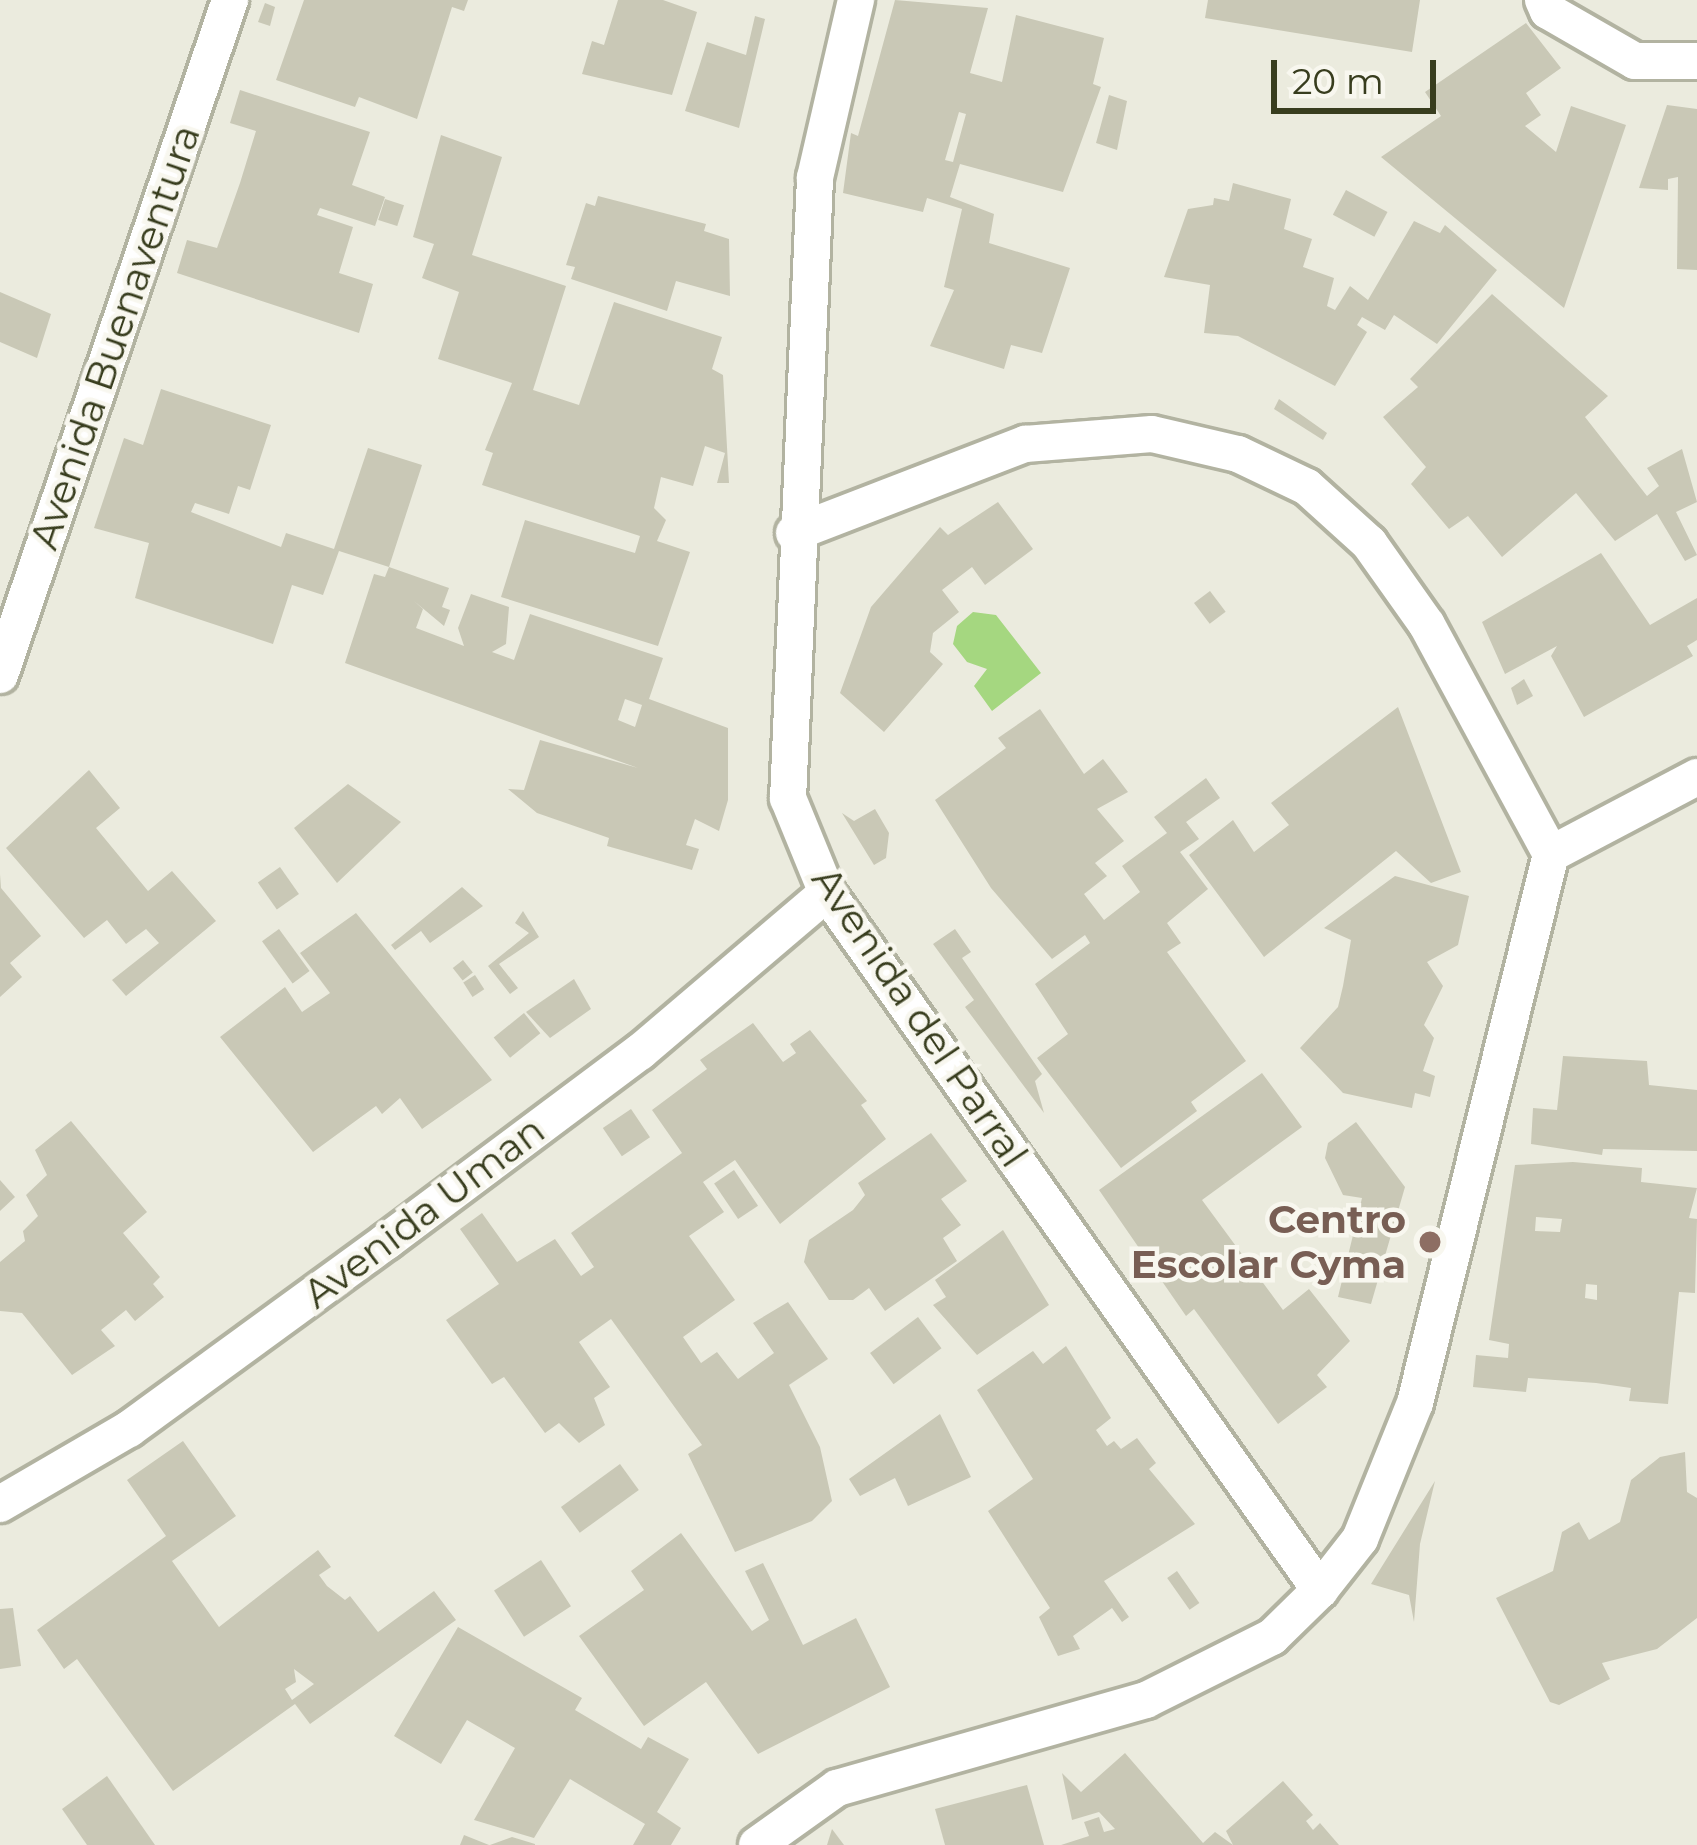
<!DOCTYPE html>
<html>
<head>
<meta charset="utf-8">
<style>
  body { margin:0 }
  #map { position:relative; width:1697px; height:1845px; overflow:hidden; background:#ebebde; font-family:Montserrat,sans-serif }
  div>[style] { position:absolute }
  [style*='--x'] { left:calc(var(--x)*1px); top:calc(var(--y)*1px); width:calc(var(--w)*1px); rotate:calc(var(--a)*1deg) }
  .water>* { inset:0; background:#a5d780 }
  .building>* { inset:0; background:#c9c8b6; transform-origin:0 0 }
  .roads { filter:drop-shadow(3px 0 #b2b3a1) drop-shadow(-3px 0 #b2b3a1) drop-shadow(0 3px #b2b3a1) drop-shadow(0 -3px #b2b3a1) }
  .minor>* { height:36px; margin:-18px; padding:0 18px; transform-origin:18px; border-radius:18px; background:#fff }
  .tertiary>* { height:36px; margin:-18px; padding:0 18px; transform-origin:18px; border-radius:18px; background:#fff }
  .dots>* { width:33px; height:33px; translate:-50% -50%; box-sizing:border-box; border:6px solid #f8f7ef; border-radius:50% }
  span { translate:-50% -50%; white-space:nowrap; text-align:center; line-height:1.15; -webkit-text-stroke:9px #f8f7ef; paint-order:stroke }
  .street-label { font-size:39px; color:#383d1e }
  .education-label { font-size:39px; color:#785e54; font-weight:700 }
  .right { translate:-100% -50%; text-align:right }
  .scale { position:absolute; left:1271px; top:60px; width:165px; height:54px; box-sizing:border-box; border:6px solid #383d1e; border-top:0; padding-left:15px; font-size:36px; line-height:42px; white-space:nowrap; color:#383d1e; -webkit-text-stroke:9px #f8f7ef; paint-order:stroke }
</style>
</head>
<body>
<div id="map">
  <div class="water">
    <i style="clip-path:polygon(973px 612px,996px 615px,1041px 673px,992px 711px,974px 686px,987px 669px,967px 662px,953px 644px,957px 626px)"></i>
  </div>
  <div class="building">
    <i style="clip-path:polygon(304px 0,468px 0,464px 11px,452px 7px,417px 119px,359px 97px,355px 107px,276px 80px)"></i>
    <i style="clip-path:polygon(618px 0,663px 0,697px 12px,672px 95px,582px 74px,592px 41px,604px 45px)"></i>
    <i style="clip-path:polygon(evenodd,895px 0,988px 8px,970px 73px,1002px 82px,1016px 15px,1104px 38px,1093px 84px,1101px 87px,1063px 192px,960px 164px,950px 197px,994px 214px,989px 243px,1070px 268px,1042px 353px,1011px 345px,1004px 369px,930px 346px,954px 290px,944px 287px,962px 209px,927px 198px,923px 212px,843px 193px,851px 133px,858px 136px,895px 0,959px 112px,966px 114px,953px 162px,945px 160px,959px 112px)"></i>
    <i style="clip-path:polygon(1208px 0,1420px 0,1412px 52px,1205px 18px)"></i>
    <i style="clip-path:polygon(265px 3px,275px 7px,270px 26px,258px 22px)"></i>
    <i style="clip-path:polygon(755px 16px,765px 19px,739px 128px,685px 111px,707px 42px,746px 55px)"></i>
    <i style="clip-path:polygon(1526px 23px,1561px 68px,1526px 93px,1541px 115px,1525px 126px,1556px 152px,1571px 106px,1626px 125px,1564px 308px,1381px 157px,1441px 116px,1425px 92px)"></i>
    <i style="clip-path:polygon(240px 90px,370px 132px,352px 185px,385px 197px,375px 226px,320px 208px,317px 215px,353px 227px,339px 273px,373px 284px,359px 333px,177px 273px,187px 240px,217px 248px,240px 183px,256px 131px,230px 123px)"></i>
    <i style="clip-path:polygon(1109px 95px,1127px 101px,1117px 150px,1096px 143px)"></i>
    <i style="clip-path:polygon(1667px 105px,1697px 109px,1697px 270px,1677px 269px,1678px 177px,1668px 179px,1668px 190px,1639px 188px)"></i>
    <i style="clip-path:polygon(441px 135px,502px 157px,472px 255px,566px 286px,533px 390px,579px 405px,614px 302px,722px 337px,712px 369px,723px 375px,729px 483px,717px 483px,725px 453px,705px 446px,693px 486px,661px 477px,654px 508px,666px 520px,657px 541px,690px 552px,658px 646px,501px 597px,525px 520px,635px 553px,640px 536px,482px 485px,493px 453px,485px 450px,512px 383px,438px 359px,459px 292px,422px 278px,434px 244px,413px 237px)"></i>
    <i style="clip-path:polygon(1233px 183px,1291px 199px,1284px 229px,1312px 239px,1303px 267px,1334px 278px,1327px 306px,1335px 310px,1350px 286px,1368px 300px,1414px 221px,1440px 233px,1445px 225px,1497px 270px,1437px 344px,1394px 315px,1385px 330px,1362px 317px,1357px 325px,1367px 332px,1335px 386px,1238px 336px,1204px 333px,1210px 285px,1164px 277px,1188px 209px,1213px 205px,1214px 198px,1229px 201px)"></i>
    <i style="left:1346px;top:190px;width:47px;height:28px;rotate:28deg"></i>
    <i style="clip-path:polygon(598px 196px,706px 224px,704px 231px,729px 239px,730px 296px,676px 281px,667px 311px,571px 279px,575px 267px,566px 265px,586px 203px,595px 206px)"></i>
    <i style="left:385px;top:199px;width:20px;height:22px;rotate:18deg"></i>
    <i style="clip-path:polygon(0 292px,51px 314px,37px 358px,0 342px)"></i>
    <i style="clip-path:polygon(1492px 294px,1608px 396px,1585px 417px,1647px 496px,1659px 486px,1647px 468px,1682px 449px,1697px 502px,1676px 512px,1697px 555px,1685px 561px,1657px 514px,1615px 541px,1576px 493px,1502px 557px,1468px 516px,1449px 529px,1411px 484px,1426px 467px,1383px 417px,1418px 387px,1410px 379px)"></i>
    <i style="clip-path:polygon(evenodd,161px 389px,271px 425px,250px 490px,238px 486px,229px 514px,195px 503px,191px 512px,281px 547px,286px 533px,334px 549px,368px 448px,422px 465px,389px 567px,449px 588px,442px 607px,450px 610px,444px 626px,414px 601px,423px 609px,416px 628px,464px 646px,458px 628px,471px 594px,509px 607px,506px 644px,492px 652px,514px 660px,530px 614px,663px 658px,649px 699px,728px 728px,728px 800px,719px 831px,695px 819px,686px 845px,699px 849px,692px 870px,607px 846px,609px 838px,537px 813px,508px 789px,524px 790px,540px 740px,638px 768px,345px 663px,374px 574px,385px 577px,389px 567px,339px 551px,323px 595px,292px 585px,273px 644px,135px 598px,149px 543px,94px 528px,124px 438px,143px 445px,161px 389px,625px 699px,642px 705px,635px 727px,618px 720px,625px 699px)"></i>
    <i style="clip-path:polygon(1279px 399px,1327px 433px,1323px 440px,1274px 409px)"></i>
    <i style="clip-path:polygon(998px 502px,1033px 549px,985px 585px,972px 567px,942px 590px,959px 612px,933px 633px,930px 652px,943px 664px,884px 732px,840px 693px,871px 607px,940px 527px,948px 535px)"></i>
    <i style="clip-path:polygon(1601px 553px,1650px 625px,1697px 598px,1697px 640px,1687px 646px,1693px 656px,1584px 717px,1551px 656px,1557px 646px,1505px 674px,1482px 622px)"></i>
    <i style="left:1210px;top:591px;width:26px;height:20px;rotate:53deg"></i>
    <i style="clip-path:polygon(1524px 679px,1533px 696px,1517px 705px,1511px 688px)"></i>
    <i style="clip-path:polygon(1398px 707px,1461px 872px,1431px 883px,1396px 851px,1264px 957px,1189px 855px,1233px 820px,1254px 852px,1289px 825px,1271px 803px)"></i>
    <i style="clip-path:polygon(1040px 709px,1084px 774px,1103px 759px,1128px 792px,1097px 809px,1124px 841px,1095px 863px,1107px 876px,1084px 894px,1104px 920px,1140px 892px,1122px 866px,1167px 833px,1154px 817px,1206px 778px,1220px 798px,1186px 822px,1199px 839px,1180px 852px,1208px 889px,1167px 923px,1181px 943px,1167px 952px,1246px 1061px,1191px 1102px,1197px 1111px,1121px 1168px,1037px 1058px,1068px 1034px,1035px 984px,1090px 943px,1085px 935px,1052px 959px,991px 888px,935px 800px,1006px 748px,998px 738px)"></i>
    <i style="clip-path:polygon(89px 770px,120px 808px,96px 828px,148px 891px,172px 871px,216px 921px,126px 996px,112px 980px,159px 943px,146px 929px,126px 944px,107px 920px,84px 938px,6px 848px)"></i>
    <i style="clip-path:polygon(348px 784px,401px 822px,337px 883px,294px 828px)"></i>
    <i style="clip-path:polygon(875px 809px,889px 833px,886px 858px,874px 865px,842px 813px,854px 821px)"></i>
    <i style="left:280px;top:867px;width:33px;height:27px;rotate:55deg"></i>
    <i style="clip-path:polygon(0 874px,1px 888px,41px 936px,10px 963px,22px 977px,0 997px)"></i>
    <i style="clip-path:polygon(1395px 876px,1469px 896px,1458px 945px,1427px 962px,1443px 986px,1424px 1025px,1434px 1038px,1423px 1071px,1435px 1076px,1430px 1097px,1415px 1093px,1412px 1108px,1343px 1093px,1300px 1048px,1338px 1007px,1343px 986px,1351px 940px,1324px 928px)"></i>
    <i style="clip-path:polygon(462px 887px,483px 906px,430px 943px,421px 931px,395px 950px,391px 945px)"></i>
    <i style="clip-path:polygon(523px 911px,539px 937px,499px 964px,518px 988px,510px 994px,488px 966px,529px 933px,515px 923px)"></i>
    <i style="clip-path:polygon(356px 913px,492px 1080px,422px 1129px,400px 1098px,382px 1114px,376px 1106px,313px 1152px,220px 1037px,285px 987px,302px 1012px,330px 993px,300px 953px)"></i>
    <i style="left:279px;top:929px;width:52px;height:21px;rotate:54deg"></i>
    <i style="clip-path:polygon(955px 929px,971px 952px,962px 958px,1042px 1074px,1035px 1081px,1044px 1113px,965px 1007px,974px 1000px,933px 944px)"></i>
    <i style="left:463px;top:960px;width:16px;height:13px;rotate:52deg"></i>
    <i style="left:475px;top:975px;width:17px;height:14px;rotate:57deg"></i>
    <i style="clip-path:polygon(574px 979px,591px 1009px,550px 1038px,526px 1012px)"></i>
    <i style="left:524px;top:1013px;width:26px;height:39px;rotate:51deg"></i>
    <i style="clip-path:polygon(753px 1023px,783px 1062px,796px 1053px,790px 1044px,810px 1030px,867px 1101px,861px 1105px,886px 1139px,780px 1224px,735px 1160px,703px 1182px,724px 1212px,689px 1236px,735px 1300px,683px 1337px,701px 1363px,717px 1352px,738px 1379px,774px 1353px,753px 1323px,788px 1302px,828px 1359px,789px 1385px,820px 1447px,832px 1501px,812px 1521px,735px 1552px,688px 1454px,702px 1445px,611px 1319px,579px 1342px,610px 1387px,594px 1398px,605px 1425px,579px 1443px,559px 1423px,545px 1433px,504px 1377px,492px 1384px,446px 1320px,499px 1284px,460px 1229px,482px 1213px,517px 1262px,555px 1239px,581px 1276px,594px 1267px,571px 1233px,682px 1153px,652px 1110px,707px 1069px,700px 1060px)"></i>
    <i style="clip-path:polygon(1563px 1056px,1647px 1061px,1649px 1085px,1697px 1090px,1697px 1151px,1603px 1149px,1602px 1155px,1531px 1144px,1533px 1108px,1557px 1110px)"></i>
    <i style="clip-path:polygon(1262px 1073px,1302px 1127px,1202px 1200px,1283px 1310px,1309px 1289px,1350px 1341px,1317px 1375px,1327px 1387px,1278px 1424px,1194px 1309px,1186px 1316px,1099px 1190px)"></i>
    <i style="left:631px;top:1109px;width:34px;height:34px;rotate:56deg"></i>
    <i style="clip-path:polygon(71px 1121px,147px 1212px,123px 1233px,160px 1277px,153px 1284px,164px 1297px,135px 1321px,126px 1310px,101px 1330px,115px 1346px,72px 1375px,22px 1313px,0 1311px,0 1262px,25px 1241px,23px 1231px,38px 1216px,26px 1195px,47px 1175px,35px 1150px)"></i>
    <i style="clip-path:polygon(1356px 1122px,1405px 1187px,1371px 1304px,1338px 1297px,1362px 1198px,1343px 1195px,1325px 1158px,1328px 1143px)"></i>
    <i style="clip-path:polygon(931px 1133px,967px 1181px,941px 1199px,961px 1225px,943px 1238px,957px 1261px,885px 1311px,869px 1288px,853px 1300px,829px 1300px,804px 1262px,809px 1240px,853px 1210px,865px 1195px,858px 1183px)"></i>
    <i style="clip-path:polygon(evenodd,1573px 1162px,1642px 1168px,1641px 1182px,1697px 1188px,1689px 1218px,1697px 1219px,1695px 1293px,1679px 1292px,1668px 1404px,1629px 1401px,1631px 1388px,1596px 1383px,1528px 1378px,1526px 1392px,1473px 1387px,1476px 1355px,1508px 1358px,1509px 1344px,1489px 1340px,1515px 1165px,1573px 1162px,1536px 1217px,1562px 1219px,1560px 1232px,1535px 1231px,1536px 1217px,1573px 1162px,1586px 1284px,1597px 1285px,1597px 1300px,1585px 1298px,1586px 1284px)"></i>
    <i style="left:734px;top:1170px;width:43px;height:24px;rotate:56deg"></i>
    <i style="clip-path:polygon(0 1180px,15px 1197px,0 1211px)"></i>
    <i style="clip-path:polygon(1003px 1230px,1049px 1305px,977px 1355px,933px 1305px,946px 1297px,935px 1280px)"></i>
    <i style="left:918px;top:1317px;width:39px;height:60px;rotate:53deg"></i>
    <i style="clip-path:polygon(1066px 1346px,1111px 1418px,1096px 1430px,1107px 1446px,1114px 1441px,1121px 1449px,1137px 1438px,1156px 1463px,1149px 1469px,1195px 1524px,1104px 1581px,1129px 1617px,1122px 1622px,1112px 1608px,1073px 1636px,1080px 1649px,1058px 1656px,1039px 1617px,1050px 1608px,988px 1511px,1033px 1479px,977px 1390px,1033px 1351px,1043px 1364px)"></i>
    <i style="clip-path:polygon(940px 1414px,971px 1477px,908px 1506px,895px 1478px,860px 1496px,849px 1479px)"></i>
    <i style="clip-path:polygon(evenodd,183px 1441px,236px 1516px,172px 1561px,219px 1627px,318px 1550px,331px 1567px,319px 1575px,327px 1586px,345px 1600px,350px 1596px,378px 1632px,434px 1591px,456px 1620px,310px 1724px,295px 1704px,173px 1791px,77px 1659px,64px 1669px,37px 1630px,166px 1536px,127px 1480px,183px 1441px,294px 1669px,314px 1684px,292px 1700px,285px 1689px,296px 1682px,294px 1669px)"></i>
    <i style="clip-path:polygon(1685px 1452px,1687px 1492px,1697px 1498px,1697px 1618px,1657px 1649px,1602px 1663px,1610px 1679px,1559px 1705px,1550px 1702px,1496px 1598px,1553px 1571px,1562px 1532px,1579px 1522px,1589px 1540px,1620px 1522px,1631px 1480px,1660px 1457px)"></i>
    <i style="left:620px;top:1464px;width:32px;height:73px;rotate:54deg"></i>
    <i style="clip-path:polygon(1435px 1481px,1420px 1544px,1414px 1622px,1409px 1595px,1371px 1584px)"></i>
    <i style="clip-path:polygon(681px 1533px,752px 1631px,769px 1620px,745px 1571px,763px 1563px,803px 1645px,856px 1618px,890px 1687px,758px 1754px,706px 1682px,644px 1726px,579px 1636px,644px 1590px,631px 1571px)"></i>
    <i style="left:541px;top:1560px;width:55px;height:56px;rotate:57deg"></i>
    <i style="left:1177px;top:1571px;width:39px;height:12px;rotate:55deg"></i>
    <i style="clip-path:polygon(13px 1608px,21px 1666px,0 1669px,0 1609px)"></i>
    <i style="clip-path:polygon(458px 1627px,582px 1698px,575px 1710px,641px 1749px,648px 1737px,689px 1759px,657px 1812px,681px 1828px,671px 1845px,633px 1845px,645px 1824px,570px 1779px,534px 1838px,474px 1820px,515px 1748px,467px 1720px,441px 1764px,394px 1736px)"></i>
    <i style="clip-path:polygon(1125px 1753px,1203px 1843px,1215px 1832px,1233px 1845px,1226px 1831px,1283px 1781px,1313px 1815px,1306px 1821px,1313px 1830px,1320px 1823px,1339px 1845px,1061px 1845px,1089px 1836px,1084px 1822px,1099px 1817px,1104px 1832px,1115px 1829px,1099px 1812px,1072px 1820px,1062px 1773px,1081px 1792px)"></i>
    <i style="clip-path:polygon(107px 1776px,155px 1845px,87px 1845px,62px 1809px)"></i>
    <i style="clip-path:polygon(1027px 1785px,1044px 1845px,945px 1845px,935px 1809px)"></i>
    <i style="clip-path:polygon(832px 1829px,844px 1845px,827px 1845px)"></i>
    <i style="clip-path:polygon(464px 1835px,489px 1845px,460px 1845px)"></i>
    <i style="clip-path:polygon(512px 1837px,535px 1844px,535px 1845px,490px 1845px)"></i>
  </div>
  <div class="roads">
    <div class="minor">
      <i style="--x:856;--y:0;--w:183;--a:103"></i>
      <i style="--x:815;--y:178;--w:621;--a:92.49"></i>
      <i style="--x:788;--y:798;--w:103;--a:67.7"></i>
      <i style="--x:827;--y:893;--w:854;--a:54.73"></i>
      <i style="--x:1543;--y:0;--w:12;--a:66"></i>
      <i style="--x:1548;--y:11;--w:100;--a:29.9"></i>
      <i style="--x:1635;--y:61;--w:62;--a:0"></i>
      <i style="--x:794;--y:533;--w:248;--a:-21.1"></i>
      <i style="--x:1025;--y:444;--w:127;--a:-4.5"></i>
      <i style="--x:1152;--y:434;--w:88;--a:13.1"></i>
      <i style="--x:1238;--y:454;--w:76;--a:25.6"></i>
      <i style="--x:1307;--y:487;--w:84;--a:42.1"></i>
      <i style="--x:1369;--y:543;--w:100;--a:54.7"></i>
      <i style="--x:1427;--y:625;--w:260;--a:61.6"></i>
      <i style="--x:0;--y:1504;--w:149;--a:-30.2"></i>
      <i style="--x:129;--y:1429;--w:319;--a:-36.1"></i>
      <i style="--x:387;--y:1241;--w:316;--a:-36.8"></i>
      <i style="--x:640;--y:1052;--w:245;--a:-40.4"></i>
    </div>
    <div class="tertiary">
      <i style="--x:0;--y:675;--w:713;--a:-71.18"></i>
      <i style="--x:757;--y:1845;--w:98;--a:-35.5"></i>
      <i style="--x:837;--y:1788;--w:321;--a:-15.9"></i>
      <i style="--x:1146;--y:1700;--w:141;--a:-26.6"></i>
      <i style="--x:1272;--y:1637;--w:67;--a:-44.4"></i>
      <i style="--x:1320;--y:1590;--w:65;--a:-51.9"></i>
      <i style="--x:1360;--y:1539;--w:147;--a:-68"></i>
      <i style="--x:1415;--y:1403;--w:566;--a:-76.09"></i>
      <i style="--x:1551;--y:854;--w:165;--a:-27.8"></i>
    </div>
  </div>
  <div class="dots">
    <i style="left:1430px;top:1242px;background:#8d6e63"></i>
  </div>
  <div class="street-label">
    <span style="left:115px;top:337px;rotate:-71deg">Avenida Buenaventura</span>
    <span style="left:920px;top:1017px;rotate:56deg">Avenida del Parral</span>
    <span style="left:424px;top:1212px;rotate:-37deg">Avenida Uman</span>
  </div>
  <div class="education-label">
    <span class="right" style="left:1406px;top:1242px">Centro<br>Escolar Cyma</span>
  </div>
  <div class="scale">20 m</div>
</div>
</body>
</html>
